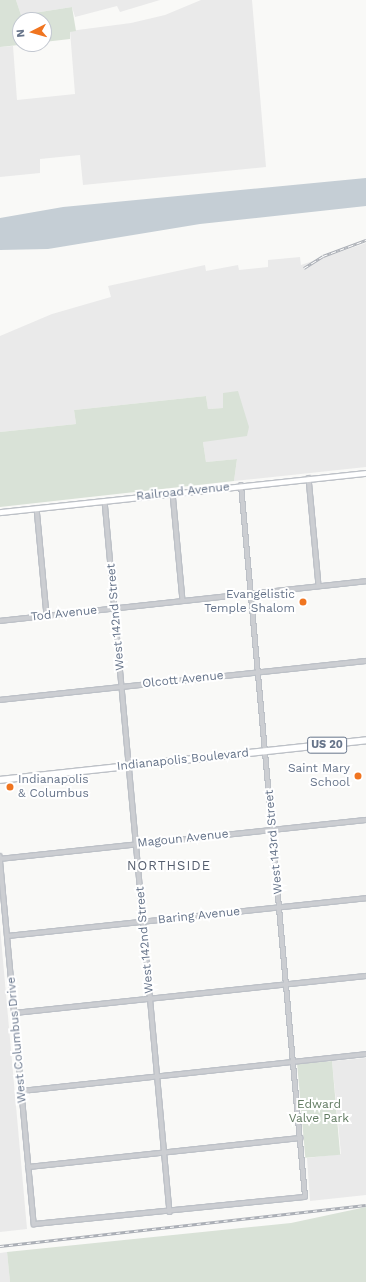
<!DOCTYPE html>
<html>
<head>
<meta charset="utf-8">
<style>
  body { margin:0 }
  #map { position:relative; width:366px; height:1282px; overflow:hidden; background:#f9f9f7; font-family:"Work Sans",sans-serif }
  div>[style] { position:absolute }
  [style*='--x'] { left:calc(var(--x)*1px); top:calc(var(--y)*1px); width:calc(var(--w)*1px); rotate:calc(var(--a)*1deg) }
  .built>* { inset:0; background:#eaeaea }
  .green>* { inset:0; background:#d9e2d7; transform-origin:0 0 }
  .water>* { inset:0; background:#c5ced5 }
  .roads { filter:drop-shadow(1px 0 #bdc1c7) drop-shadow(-1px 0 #bdc1c7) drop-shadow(0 1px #bdc1c7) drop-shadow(0 -1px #bdc1c7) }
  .street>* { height:3.5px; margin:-1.75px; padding:0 1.75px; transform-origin:1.75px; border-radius:1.75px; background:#ccced2 }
  .secondary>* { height:5px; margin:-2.5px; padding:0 2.5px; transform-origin:2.5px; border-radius:2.5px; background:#fff }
  .primary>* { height:5.5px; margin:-2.75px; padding:0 2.75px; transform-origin:2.75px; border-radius:2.75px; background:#fff }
  .rail>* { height:3px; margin-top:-1.5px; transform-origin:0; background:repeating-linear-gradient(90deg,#fff 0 4.5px,#abafb6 0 9px); box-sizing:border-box; border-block:1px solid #abafb6 }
  .dots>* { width:11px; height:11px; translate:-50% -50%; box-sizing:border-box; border:2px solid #fff; border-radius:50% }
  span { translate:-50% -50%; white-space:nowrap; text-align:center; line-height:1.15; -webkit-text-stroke:4px #fff; paint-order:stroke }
  .shield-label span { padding:1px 3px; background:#fff; border:1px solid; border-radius:3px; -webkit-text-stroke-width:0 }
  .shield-label { font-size:11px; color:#66748a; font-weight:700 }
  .street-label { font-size:12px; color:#66748a }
  .poi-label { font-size:12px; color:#66748a }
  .right { translate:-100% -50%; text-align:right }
  .left { translate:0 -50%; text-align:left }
  .park-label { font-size:12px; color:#627b62 }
  .neighbourhood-label { font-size:13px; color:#555e6e; letter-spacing:1px }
  .north { position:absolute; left:12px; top:12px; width:40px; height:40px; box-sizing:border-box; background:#fff; border:1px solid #c2c7d0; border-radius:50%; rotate:264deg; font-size:11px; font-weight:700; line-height:16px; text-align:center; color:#66748a }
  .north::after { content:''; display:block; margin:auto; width:14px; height:18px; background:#f07520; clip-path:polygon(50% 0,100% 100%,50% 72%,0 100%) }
</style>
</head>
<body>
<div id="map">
  <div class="built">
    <i style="clip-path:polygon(16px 0,160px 0,120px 12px,117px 6px,75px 17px,72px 7px,21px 15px)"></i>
    <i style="clip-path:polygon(201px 0,252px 0,266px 167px,83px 185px,80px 155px,40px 159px,40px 173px,0 177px,0 47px,13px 46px,17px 100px,75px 94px,70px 31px,131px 23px,165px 15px)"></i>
    <i style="clip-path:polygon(366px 243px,366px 467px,234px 481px,237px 459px,206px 462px,203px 442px,224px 408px,208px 409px,206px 396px,74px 410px,76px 424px,0 432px,0 336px,52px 314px,111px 297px,108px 286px,205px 265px,206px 271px,238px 265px,239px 270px,268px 267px,268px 260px,300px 257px,301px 265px)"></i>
    <i style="clip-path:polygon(0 927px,27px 1229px,0 1232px)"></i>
    <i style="clip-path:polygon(366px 1058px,366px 1195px,310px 1201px,307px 1158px,341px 1154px,332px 1061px)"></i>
    <i style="clip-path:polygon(7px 1252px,10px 1282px,0 1282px,0 1253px)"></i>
  </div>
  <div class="green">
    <i style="clip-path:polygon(0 0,16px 0,21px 15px,72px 7px,76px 31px,70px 32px,70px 39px,44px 42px,44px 20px,20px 20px,20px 44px,28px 44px,0 47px)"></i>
    <i style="clip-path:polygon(238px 391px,249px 427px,247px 436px,203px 442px,206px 462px,237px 459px,234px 481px,0 507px,0 432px,76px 424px,74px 410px,206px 396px,208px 409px,223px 408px,223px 393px)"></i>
    <i style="left:332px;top:1061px;width:94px;height:35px;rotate:85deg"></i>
    <i style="clip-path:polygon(366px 1207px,366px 1282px,10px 1282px,7px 1252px,291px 1223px)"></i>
  </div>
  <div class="water">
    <i style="clip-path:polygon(366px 178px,366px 206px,200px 224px,48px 249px,0 250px,0 218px,63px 207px)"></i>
  </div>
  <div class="roads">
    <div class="street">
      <i style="--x:309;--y:478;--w:108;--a:84.7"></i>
      <i style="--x:173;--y:493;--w:108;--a:84.7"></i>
      <i style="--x:105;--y:501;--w:714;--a:84.78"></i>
      <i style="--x:37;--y:508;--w:108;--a:84.7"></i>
      <i style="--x:0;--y:621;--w:368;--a:-6.2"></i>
      <i style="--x:0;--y:700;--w:368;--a:-6.1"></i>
      <i style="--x:0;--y:856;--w:370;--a:84.7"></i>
      <i style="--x:34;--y:1224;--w:272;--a:-5.7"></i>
      <i style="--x:305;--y:1197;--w:714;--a:-95.14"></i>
      <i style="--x:0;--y:859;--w:368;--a:-6.1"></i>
      <i style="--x:7;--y:936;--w:361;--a:-6"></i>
      <i style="--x:14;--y:1013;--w:354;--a:-6"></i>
      <i style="--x:21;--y:1091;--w:347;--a:-6.1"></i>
      <i style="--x:28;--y:1167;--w:274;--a:-6.1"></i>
    </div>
    <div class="secondary">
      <i style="--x:0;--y:512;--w:368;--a:-6.1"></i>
    </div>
    <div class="primary">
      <i style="--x:0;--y:780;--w:368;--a:-6.2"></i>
    </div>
  </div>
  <div class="rail">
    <i style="--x:304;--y:268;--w:22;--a:-32"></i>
    <i style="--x:323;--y:256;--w:46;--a:-20.4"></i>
    <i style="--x:0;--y:1246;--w:368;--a:-6.4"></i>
  </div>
  <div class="dots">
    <i style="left:303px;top:602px;background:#f07520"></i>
    <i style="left:358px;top:776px;background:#f07520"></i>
    <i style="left:10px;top:787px;background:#f07520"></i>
  </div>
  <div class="shield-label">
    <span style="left:327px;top:745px">US 20</span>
  </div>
  <div class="street-label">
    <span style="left:183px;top:492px;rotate:-6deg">Railroad Avenue</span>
    <span style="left:64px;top:614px;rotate:-6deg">Tod Avenue</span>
    <span style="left:116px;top:617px;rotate:-95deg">West 142nd Street</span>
    <span style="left:183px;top:680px;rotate:-6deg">Olcott Avenue</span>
    <span style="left:183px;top:760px;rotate:-6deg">Indianapolis Boulevard</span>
    <span style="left:183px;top:839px;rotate:-6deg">Magoun Avenue</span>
    <span style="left:274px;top:842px;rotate:-95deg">West 143rd Street</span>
    <span style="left:199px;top:916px;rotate:-6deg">Baring Avenue</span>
    <span style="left:145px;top:940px;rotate:-95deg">West 142nd Street</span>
    <span style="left:17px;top:1040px;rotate:-95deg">West Columbus Drive</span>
  </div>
  <div class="poi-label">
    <span class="right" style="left:295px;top:602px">Evangelistic<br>Temple Shalom</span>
    <span class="right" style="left:350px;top:776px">Saint Mary<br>School</span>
    <span class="left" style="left:18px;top:787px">Indianapolis<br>&amp; Columbus</span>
  </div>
  <div class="park-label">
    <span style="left:319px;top:1112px">Edward<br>Valve Park</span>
  </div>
  <div class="neighbourhood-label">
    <span style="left:169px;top:866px">NORTHSIDE</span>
  </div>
  <div class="north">N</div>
</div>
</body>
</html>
